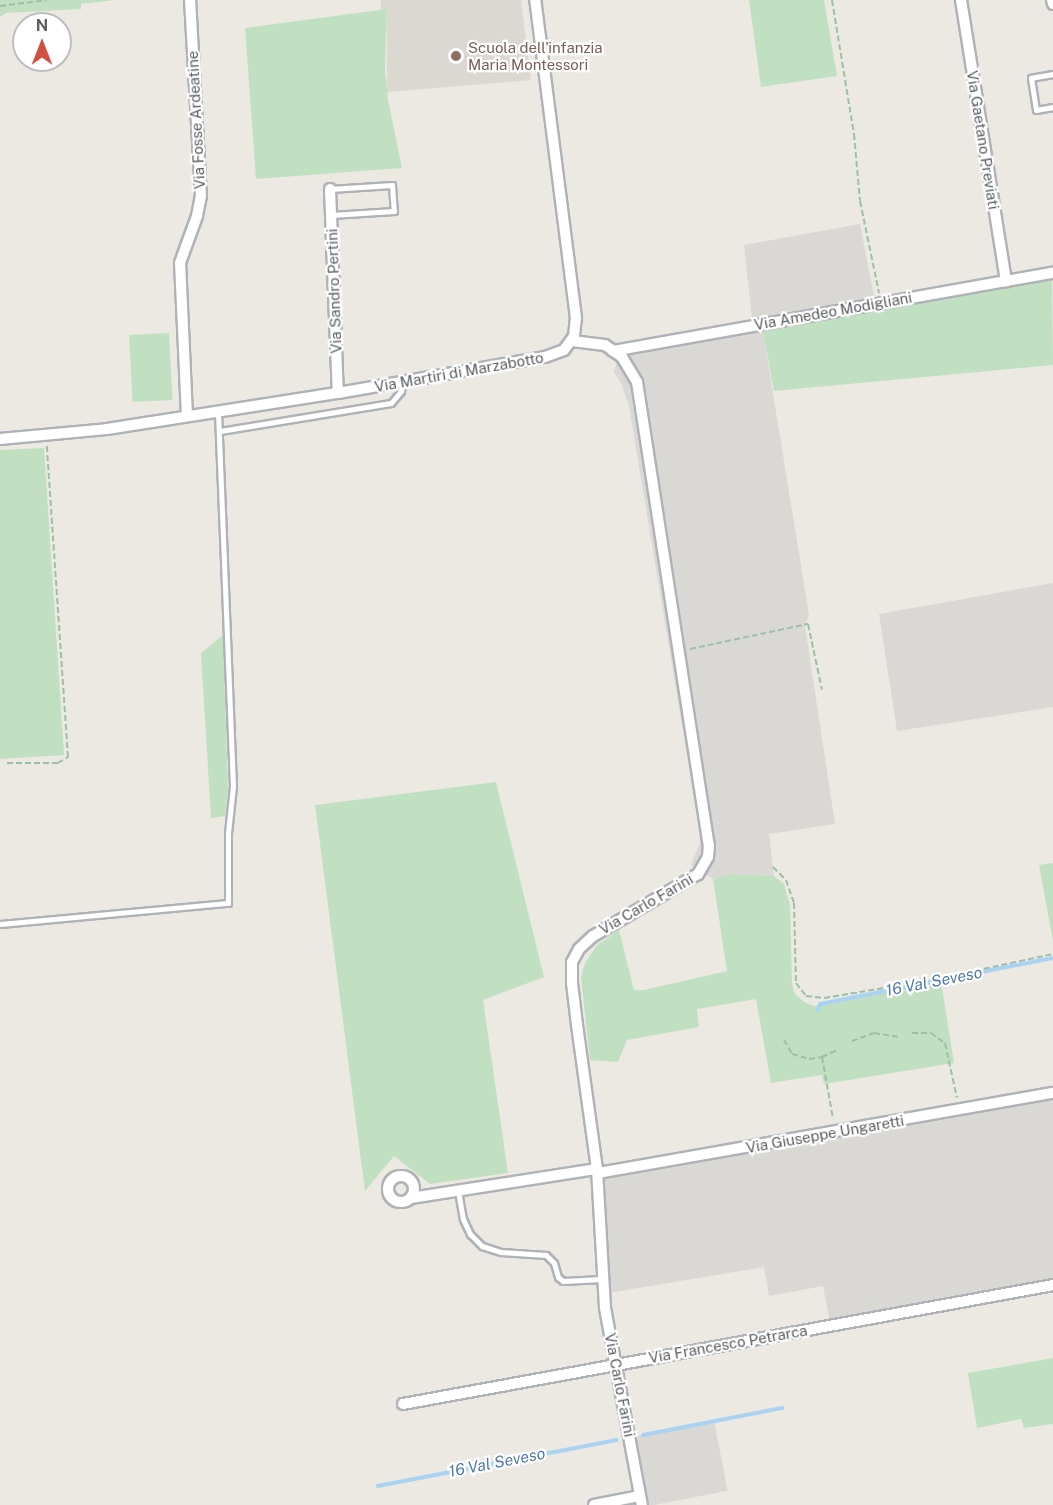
<!DOCTYPE html>
<html>
<head>
<meta charset="utf-8">
<style>
  body { margin:0 }
  #map { position:relative; width:1053px; height:1505px; overflow:hidden; background:#ebe9e2; font-family:"Public Sans",sans-serif }
  div>[style] { position:absolute }
  [style*='--x'] { left:calc(var(--x)*1px); top:calc(var(--y)*1px); width:calc(var(--w)*1px); rotate:calc(var(--a)*1deg) }
  .industrial>* { inset:0; background:#dad8d4; transform-origin:0 0 }
  .education>* { inset:0; background:#dbd8d1 }
  .green>* { inset:0; background:#c1e0c2; transform-origin:0 0 }
  .stream>* { height:4px; margin:-2px; padding:0 2px; transform-origin:2px; border-radius:2px; background:#aad2f3 }
  .path>* { height:2px; margin-top:-1px; transform-origin:0; background:repeating-linear-gradient(90deg,#9bc0a7 0 6px,transparent 0 9px) }
  .roads { filter:drop-shadow(2px 0 #afb2b6) drop-shadow(-2px 0 #afb2b6) drop-shadow(0 2px #afb2b6) drop-shadow(0 -2px #afb2b6) }
  .lane>* { height:5px; margin:-2.5px; padding:0 2.5px; transform-origin:2.5px; border-radius:2.5px; background:#fff }
  .street>* { height:10px; margin:-5px; padding:0 5px; transform-origin:5px; border-radius:5px; background:#fff }
  .street>.ring { margin:-5px; padding:0; box-sizing:content-box; background:none; border:10px solid #fff; border-radius:50% }
  .dots>* { width:16px; height:16px; translate:-50% -50%; box-sizing:border-box; border:3px solid #fff; border-radius:50% }
  span { translate:-50% -50%; white-space:nowrap; text-align:center; line-height:1.15; -webkit-text-stroke:4.5px #fff; paint-order:stroke }
  .education-label { font-size:15px; color:#785e54 }
  .left { translate:0 -50%; text-align:left }
  .street-label { font-size:15px; color:#5a5d61 }
  .water-label { font-size:16px; color:#4e79aa; font-style:italic }
  .north { position:absolute; left:12px; top:12px; width:60px; height:60px; box-sizing:border-box; background:#fff; border:2px solid #bdbec0; border-radius:50%; rotate:0deg; font-size:16px; font-weight:700; line-height:24px; text-align:center; color:#5a5d61 }
  .north::after { content:''; display:block; margin:auto; width:21px; height:27px; background:#d15042; clip-path:polygon(50% 0,100% 100%,50% 72%,0 100%) }
</style>
</head>
<body>
<div id="map">
  <div class="industrial">
    <i style="clip-path:polygon(860px 224px,876px 307px,763px 332px,809px 615px,805px 626px,835px 824px,769px 834px,774px 876px,732px 874px,713px 879px,691px 865px,700px 843px,699px 828px,629px 406px,621px 383px,614px 372px,620px 353px,753px 328px,744px 245px)"></i>
    <i style="clip-path:polygon(1053px 583px,1053px 707px,897px 731px,879px 614px)"></i>
    <i style="clip-path:polygon(1053px 1095px,1053px 1283px,830px 1323px,823px 1286px,769px 1296px,764px 1267px,608px 1293px,601px 1178px)"></i>
    <i style="left:714px;top:1421px;width:71px;height:80px;rotate:79deg"></i>
  </div>
  <div class="education">
    <i style="clip-path:polygon(381px 0,521px 0,531px 80px,387px 92px,387px 10px,381px 10px)"></i>
  </div>
  <div class="green">
    <i style="clip-path:polygon(0 0,115px 0,81px 4px,81px 9px,6px 13px,0 17px)"></i>
    <i style="clip-path:polygon(749px 0,824px 0,837px 76px,761px 87px)"></i>
    <i style="clip-path:polygon(387px 9px,385px 70px,388px 100px,402px 168px,256px 179px,245px 28px)"></i>
    <i style="clip-path:polygon(1052px 277px,1053px 365px,774px 391px,763px 332px,887px 305px)"></i>
    <i style="left:169px;top:333px;width:67px;height:40px;rotate:87deg"></i>
    <i style="clip-path:polygon(44px 448px,64px 755px,0 759px,0 450px)"></i>
    <i style="clip-path:polygon(223px 635px,228px 788px,225px 816px,211px 818px,201px 653px)"></i>
    <i style="clip-path:polygon(496px 782px,544px 977px,483px 1000px,508px 1173px,430px 1184px,394px 1156px,365px 1191px,315px 805px)"></i>
    <i style="clip-path:polygon(1053px 863px,1053px 941px,1039px 865px)"></i>
    <i style="clip-path:polygon(732px 874px,774px 876px,784px 884px,790px 905px,792px 984px,795px 994px,804px 1002px,814px 1006px,941px 981px,954px 1063px,824px 1084px,822px 1075px,771px 1083px,756px 999px,697px 1009px,699px 1027px,627px 1040px,618px 1062px,590px 1060px,581px 977px,585px 963px,597px 945px,619px 930px,634px 990px,644px 990px,727px 971px,713px 879px)"></i>
    <i style="clip-path:polygon(1053px 1358px,1053px 1424px,1024px 1428px,1021px 1419px,977px 1428px,968px 1373px)"></i>
  </div>
  <div class="stream">
    <i style="--x:818;--y:1010;--w:6;--a:-72"></i>
    <i style="--x:820;--y:1004;--w:237;--a:-11.2"></i>
    <i style="--x:643;--y:1435;--w:142;--a:-11"></i>
    <i style="--x:378;--y:1486;--w:243;--a:-10.9"></i>
  </div>
  <div class="path">
    <i style="--x:832;--y:0;--w:136;--a:80.7"></i>
    <i style="--x:854;--y:134;--w:67;--a:84.9"></i>
    <i style="--x:860;--y:201;--w:94;--a:78.3"></i>
    <i style="--x:0;--y:6;--w:47;--a:-7.3"></i>
    <i style="--x:690;--y:649;--w:121;--a:-12"></i>
    <i style="--x:808;--y:624;--w:67;--a:78"></i>
    <i style="--x:7;--y:763;--w:51;--a:0"></i>
    <i style="--x:58;--y:763;--w:12;--a:-31"></i>
    <i style="--x:68;--y:757;--w:312;--a:-93.9"></i>
    <i style="--x:773;--y:867;--w:18;--a:45"></i>
    <i style="--x:786;--y:880;--w:24;--a:71"></i>
    <i style="--x:794;--y:903;--w:80;--a:88.6"></i>
    <i style="--x:796;--y:983;--w:16;--a:52"></i>
    <i style="--x:806;--y:996;--w:18;--a:6"></i>
    <i style="--x:824;--y:998;--w:109;--a:-9.5"></i>
    <i style="--x:931;--y:980;--w:125;--a:-12"></i>
    <i style="--x:912;--y:1033;--w:19;--a:0"></i>
    <i style="--x:931;--y:1033;--w:17;--a:36"></i>
    <i style="--x:945;--y:1043;--w:56;--a:77.7"></i>
    <i style="--x:784;--y:1040;--w:16;--a:60"></i>
    <i style="--x:792;--y:1054;--w:18;--a:16"></i>
    <i style="--x:809;--y:1059;--w:13;--a:-9"></i>
    <i style="--x:822;--y:1057;--w:17;--a:-25"></i>
    <i style="--x:852;--y:1041;--w:23;--a:-20"></i>
    <i style="--x:874;--y:1033;--w:24;--a:9"></i>
    <i style="--x:822;--y:1057;--w:63;--a:79.9"></i>
  </div>
  <div class="roads">
    <div class="lane">
      <i style="--x:1053;--y:74;--w:22;--a:170"></i>
      <i style="--x:1031;--y:78;--w:32;--a:81"></i>
      <i style="--x:1036;--y:110;--w:17;--a:-10"></i>
      <i style="--x:330;--y:189;--w:62;--a:-3.7"></i>
      <i style="--x:392;--y:185;--w:26;--a:86"></i>
      <i style="--x:394;--y:211;--w:63;--a:176.4"></i>
      <i style="--x:220;--y:431;--w:173;--a:-9.3"></i>
      <i style="--x:391;--y:403;--w:16;--a:-50"></i>
      <i style="--x:401;--y:391;--w:10;--a:-84"></i>
      <i style="--x:0;--y:924;--w:229;--a:-5.3"></i>
      <i style="--x:228;--y:903;--w:70;--a:-90"></i>
      <i style="--x:228;--y:833;--w:47;--a:-83.9"></i>
      <i style="--x:233;--y:786;--w:374;--a:-92.3"></i>
      <i style="--x:458;--y:1191;--w:28;--a:80"></i>
      <i style="--x:463;--y:1219;--w:17;--a:65"></i>
      <i style="--x:470;--y:1234;--w:17;--a:45"></i>
      <i style="--x:482;--y:1246;--w:20;--a:18"></i>
      <i style="--x:501;--y:1252;--w:45;--a:3.8"></i>
      <i style="--x:546;--y:1255;--w:11;--a:45"></i>
      <i style="--x:554;--y:1263;--w:15;--a:74"></i>
      <i style="--x:558;--y:1277;--w:6;--a:39"></i>
      <i style="--x:563;--y:1281;--w:39;--a:-3"></i>
    </div>
    <div class="street">
      <i style="--x:961;--y:0;--w:285;--a:80.9"></i>
      <i style="--x:1052;--y:0;--w:4;--a:76"></i>
      <i style="--x:330;--y:189;--w:204;--a:87.8"></i>
      <i style="--x:572;--y:341;--w:33;--a:7"></i>
      <i style="--x:605;--y:345;--w:21;--a:35"></i>
      <i style="--x:622;--y:357;--w:29;--a:59"></i>
      <i style="--x:637;--y:382;--w:469;--a:81.2"></i>
      <i style="--x:709;--y:845;--w:12;--a:95"></i>
      <i style="--x:708;--y:857;--w:20;--a:120"></i>
      <i style="--x:698;--y:874;--w:122;--a:149.4"></i>
      <i style="--x:593;--y:936;--w:19;--a:137"></i>
      <i style="--x:579;--y:949;--w:15;--a:118"></i>
      <i style="--x:572;--y:962;--w:21;--a:90"></i>
      <i style="--x:572;--y:983;--w:42;--a:83.2"></i>
      <i style="--x:577;--y:1025;--w:145;--a:82.1"></i>
      <i style="--x:597;--y:1169;--w:139;--a:86.7"></i>
      <i style="--x:605;--y:1308;--w:200;--a:79.4"></i>
      <i style="--x:613;--y:351;--w:447;--a:-10.1"></i>
      <i style="--x:187;--y:416;--w:153;--a:-92.6"></i>
      <i style="--x:180;--y:263;--w:50;--a:-70.1"></i>
      <i style="--x:197;--y:216;--w:20;--a:-79"></i>
      <i style="--x:201;--y:196;--w:196;--a:-93.2"></i>
      <i style="--x:0;--y:439;--w:107;--a:-5.3"></i>
      <i style="--x:107;--y:429;--w:234;--a:-8.9"></i>
      <i style="--x:338;--y:393;--w:210;--a:-9.9"></i>
      <i style="--x:545;--y:357;--w:20;--a:-20"></i>
      <i style="--x:564;--y:350;--w:17;--a:-54"></i>
      <i style="--x:574;--y:336;--w:18;--a:-84"></i>
      <i style="--x:576;--y:318;--w:321;--a:-97.3"></i>
      <i style="--x:598;--y:1173;--w:462;--a:-10"></i>
      <i class="ring" style="left:388px;top:1176px;width:16px;height:16px"></i>
      <i style="--x:411;--y:1198;--w:188;--a:-8.9"></i>
      <i style="--x:403;--y:1404;--w:661;--a:-10.37"></i>
      <i style="--x:594;--y:1505;--w:47;--a:-11.1"></i>
    </div>
  </div>
  <div class="dots">
    <i style="left:456px;top:56px;background:#8d6e63"></i>
  </div>
  <div class="education-label">
    <span class="left" style="left:468px;top:56px">Scuola dell'infanzia<br>Maria Montessori</span>
  </div>
  <div class="street-label">
    <span style="left:196px;top:120px;rotate:-93deg">Via Fosse Ardeatine</span>
    <span style="left:983px;top:140px;rotate:81deg">Via Gaetano Previati</span>
    <span style="left:334px;top:291px;rotate:-92deg">Via Sandro Pertini</span>
    <span style="left:833px;top:311px;rotate:-10deg">Via Amedeo Modigliani</span>
    <span style="left:459px;top:372px;rotate:-10deg">Via Martiri di Marzabotto</span>
    <span style="left:646px;top:904px;rotate:-30deg">Via Carlo Farini</span>
    <span style="left:825px;top:1134px;rotate:-10deg">Via Giuseppe Ungaretti</span>
    <span style="left:728px;top:1344px;rotate:-10deg">Via Francesco Petrarca</span>
    <span style="left:620px;top:1385px;rotate:79deg">Via Carlo Farini</span>
  </div>
  <div class="water-label">
    <span style="left:934px;top:982px;rotate:-11deg">16 Val Seveso</span>
    <span style="left:497px;top:1463px;rotate:-11deg">16 Val Seveso</span>
  </div>
  <div class="north">N</div>
</div>
</body>
</html>
